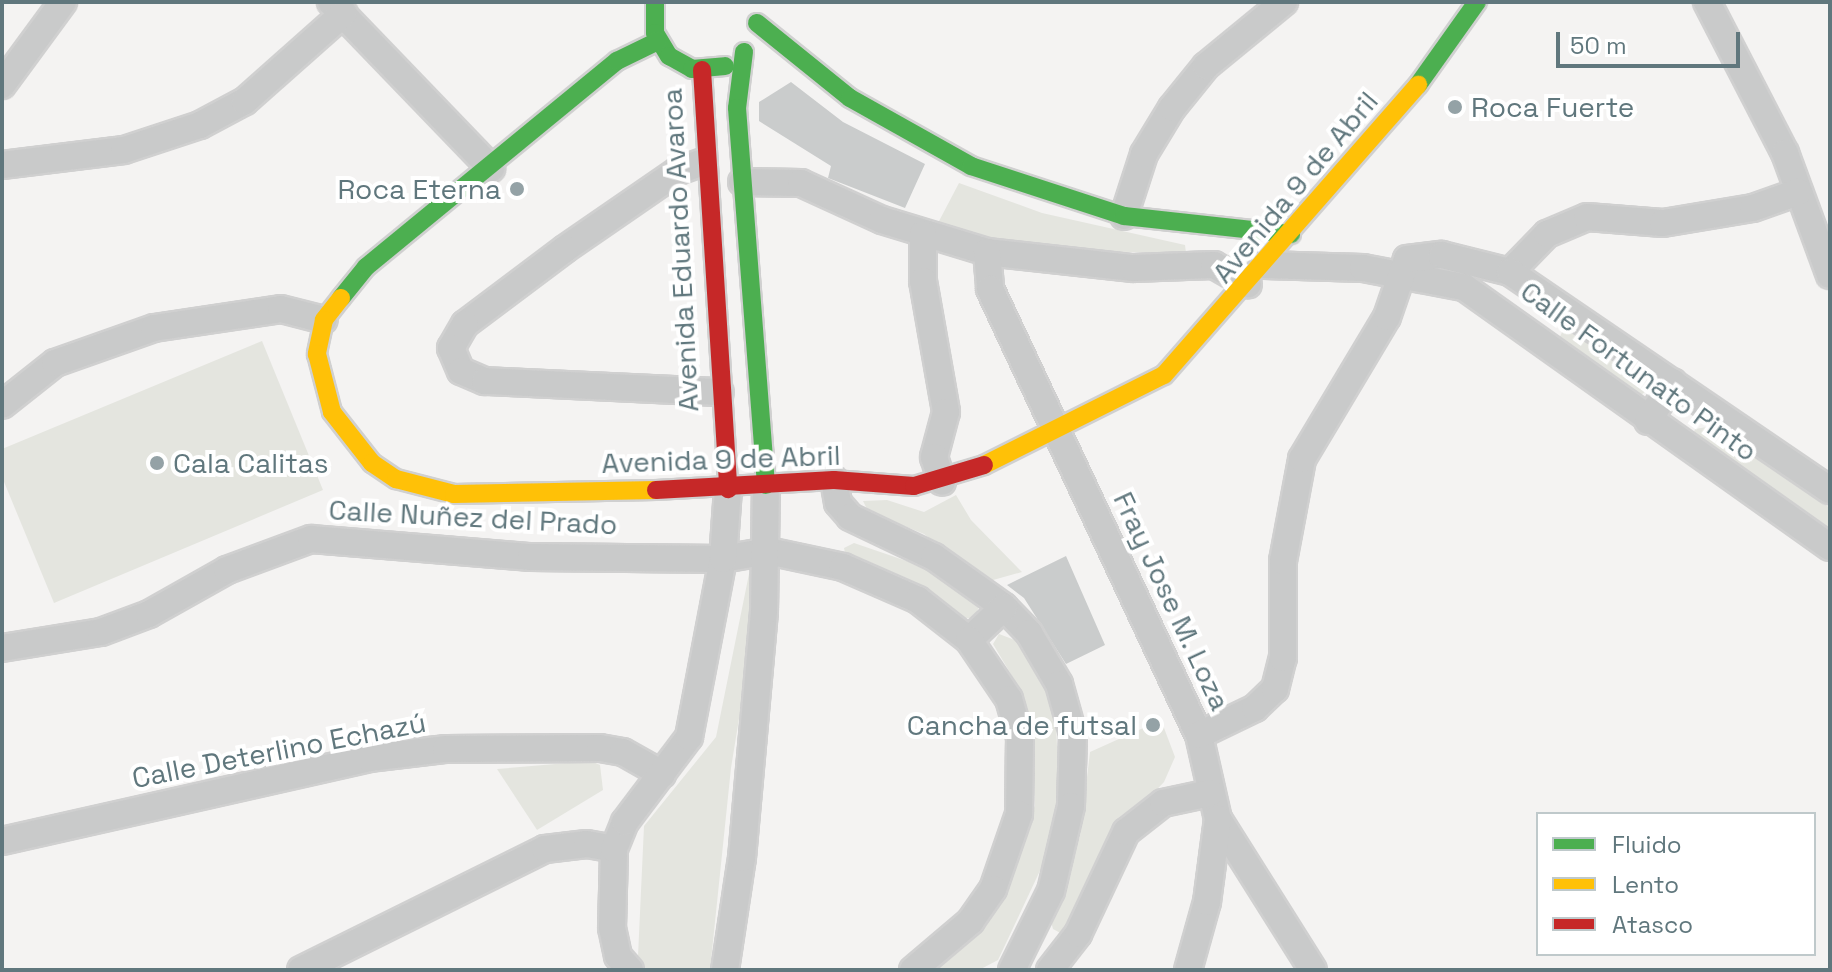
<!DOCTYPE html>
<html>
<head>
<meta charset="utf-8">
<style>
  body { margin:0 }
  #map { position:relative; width:1832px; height:972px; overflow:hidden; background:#f4f3f2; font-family:"Space Grotesk",sans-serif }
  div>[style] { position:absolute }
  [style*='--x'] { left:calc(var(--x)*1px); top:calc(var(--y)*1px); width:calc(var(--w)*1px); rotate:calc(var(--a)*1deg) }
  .green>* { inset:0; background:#e4e5df }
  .building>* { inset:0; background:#cacccc }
  .roads { filter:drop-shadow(2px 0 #d0d0d0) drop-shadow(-2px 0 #d0d0d0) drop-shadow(0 2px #d0d0d0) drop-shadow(0 -2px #d0d0d0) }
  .street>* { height:26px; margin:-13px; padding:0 13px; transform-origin:13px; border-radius:13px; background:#c9caca }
  .fast>* { height:18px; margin:-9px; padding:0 9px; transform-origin:9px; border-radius:9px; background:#4caf50 }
  .slow>* { height:18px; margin:-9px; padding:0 9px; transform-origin:9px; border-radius:9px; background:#ffc107 }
  .jam>* { height:18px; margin:-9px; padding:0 9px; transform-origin:9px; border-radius:9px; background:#c62828 }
  .dots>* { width:22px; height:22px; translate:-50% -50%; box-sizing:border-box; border:4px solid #fff; border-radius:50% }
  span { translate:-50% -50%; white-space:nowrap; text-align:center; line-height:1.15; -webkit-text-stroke:8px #fff; paint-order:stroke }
  .poi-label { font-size:28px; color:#60777d }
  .left { translate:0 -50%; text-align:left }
  .right { translate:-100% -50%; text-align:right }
  .street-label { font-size:28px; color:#60777d }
  .frame { position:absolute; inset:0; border:4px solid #60777d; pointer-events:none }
  .legend { position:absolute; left:1536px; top:812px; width:280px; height:144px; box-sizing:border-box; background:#fff; border:2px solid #bfc9cb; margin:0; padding:10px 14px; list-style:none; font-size:24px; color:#60777d }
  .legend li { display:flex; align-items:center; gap:16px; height:40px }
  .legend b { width:40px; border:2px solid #bfc9cb }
  .scale { position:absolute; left:1556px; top:32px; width:184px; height:36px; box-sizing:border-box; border:4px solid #60777d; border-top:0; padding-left:10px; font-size:24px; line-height:28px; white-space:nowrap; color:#60777d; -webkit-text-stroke:6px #fff; paint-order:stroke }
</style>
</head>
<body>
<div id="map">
  <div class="green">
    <i style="clip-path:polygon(959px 183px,1042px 213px,1185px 245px,1186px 253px,1020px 250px,970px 239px,938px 223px)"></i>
    <i style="clip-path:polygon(1566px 323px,1649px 381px,1647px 390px,1640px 396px,1559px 339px)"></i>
    <i style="clip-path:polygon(262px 341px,323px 490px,54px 603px,2px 477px,2px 449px)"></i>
    <i style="clip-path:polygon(1713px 426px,1830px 508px,1830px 536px,1692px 438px,1695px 429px)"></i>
    <i style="clip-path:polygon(956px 495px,971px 520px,1022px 572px,986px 582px,924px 534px,868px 511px,863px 501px,887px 500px,924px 512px)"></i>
    <i style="clip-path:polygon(854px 543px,930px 569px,979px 607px,974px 618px,962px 618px,909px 581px,846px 558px,844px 548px)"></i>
    <i style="clip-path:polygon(750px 569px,763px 571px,731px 768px,710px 970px,646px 970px,638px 956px,644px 826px,716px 737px)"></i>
    <i style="clip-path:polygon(999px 634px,1020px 642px,1044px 687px,1056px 725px,1060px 808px,1045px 860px,998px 960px,979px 970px,931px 970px,1005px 899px,1035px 805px,1032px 728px,1018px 686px,993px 644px)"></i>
    <i style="clip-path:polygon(1161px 720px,1175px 757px,1164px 782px,1141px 806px,1066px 936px,1053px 929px,1050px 918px,1080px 836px,1090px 752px)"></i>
    <i style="clip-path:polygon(591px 761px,600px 765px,603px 790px,537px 830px,497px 769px)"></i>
  </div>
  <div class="building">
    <i style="clip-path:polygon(791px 82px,843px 122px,925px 164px,905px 208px,828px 178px,831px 166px,759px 121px,759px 102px)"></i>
    <i style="clip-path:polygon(1066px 556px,1105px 645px,1066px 664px,1024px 598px,1007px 585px)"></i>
  </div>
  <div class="roads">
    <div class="street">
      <i style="--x:331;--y:2;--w:231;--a:46.1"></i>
      <i style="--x:1707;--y:2;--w:170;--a:62.7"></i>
      <i style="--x:1785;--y:153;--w:130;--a:69.8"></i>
      <i style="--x:2;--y:85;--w:103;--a:-53.7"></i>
      <i style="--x:703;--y:162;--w:27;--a:160"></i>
      <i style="--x:678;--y:171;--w:137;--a:145.4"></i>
      <i style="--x:565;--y:249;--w:125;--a:143.1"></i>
      <i style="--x:465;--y:324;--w:28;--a:120"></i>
      <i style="--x:451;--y:348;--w:25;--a:67"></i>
      <i style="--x:461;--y:371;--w:26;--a:23"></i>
      <i style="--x:485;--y:381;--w:235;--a:2.7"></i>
      <i style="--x:2;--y:165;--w:123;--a:-7"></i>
      <i style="--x:124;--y:150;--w:80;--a:-18.2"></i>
      <i style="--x:200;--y:125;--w:51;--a:-28.1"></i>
      <i style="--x:245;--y:101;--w:132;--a:-41.6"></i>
      <i style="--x:742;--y:182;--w:59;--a:1"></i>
      <i style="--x:801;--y:183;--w:89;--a:24.6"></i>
      <i style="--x:882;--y:220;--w:110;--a:16.9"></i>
      <i style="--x:987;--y:252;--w:147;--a:6.3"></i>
      <i style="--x:1133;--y:268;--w:81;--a:-2.1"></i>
      <i style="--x:1214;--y:265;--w:39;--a:30"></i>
      <i style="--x:1124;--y:216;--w:65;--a:-72.1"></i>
      <i style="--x:1144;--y:154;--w:54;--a:-58.7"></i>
      <i style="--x:1172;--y:108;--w:54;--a:-51"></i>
      <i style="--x:1206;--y:66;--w:101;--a:-39.4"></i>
      <i style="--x:923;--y:234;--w:47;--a:90"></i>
      <i style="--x:923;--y:281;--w:133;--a:80"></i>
      <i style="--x:946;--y:412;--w:47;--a:104.9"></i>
      <i style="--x:934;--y:457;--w:26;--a:72"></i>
      <i style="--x:987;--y:252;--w:37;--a:85"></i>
      <i style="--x:990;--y:289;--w:493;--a:64.9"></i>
      <i style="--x:1199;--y:735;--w:86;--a:77.3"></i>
      <i style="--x:1218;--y:819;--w:178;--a:57.8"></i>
      <i style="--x:1265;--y:265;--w:98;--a:1.8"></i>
      <i style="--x:1363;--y:268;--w:103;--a:10.7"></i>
      <i style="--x:1464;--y:287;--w:449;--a:35.4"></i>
      <i style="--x:1510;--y:272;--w:53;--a:-45.8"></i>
      <i style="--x:1547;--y:234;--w:43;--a:-23"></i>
      <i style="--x:1587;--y:217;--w:76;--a:4.5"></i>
      <i style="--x:1663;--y:223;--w:91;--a:-9.5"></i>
      <i style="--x:1753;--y:208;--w:48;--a:-19.6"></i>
      <i style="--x:2;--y:405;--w:68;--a:-38.4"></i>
      <i style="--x:55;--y:363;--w:105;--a:-19.5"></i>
      <i style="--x:154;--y:328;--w:128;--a:-8.5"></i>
      <i style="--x:281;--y:309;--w:44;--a:14.3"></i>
      <i style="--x:1648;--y:421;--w:46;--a:-57.3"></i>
      <i style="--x:834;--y:480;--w:23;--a:80"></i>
      <i style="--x:838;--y:503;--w:18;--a:49"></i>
      <i style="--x:850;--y:517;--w:93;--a:25.5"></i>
      <i style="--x:934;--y:557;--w:86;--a:35.5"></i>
      <i style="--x:1004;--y:607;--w:36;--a:46"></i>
      <i style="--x:1029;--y:633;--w:59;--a:59.5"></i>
      <i style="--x:1059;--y:684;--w:52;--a:74.4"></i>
      <i style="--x:1073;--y:734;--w:72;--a:91.6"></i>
      <i style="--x:1071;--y:806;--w:87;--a:103.2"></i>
      <i style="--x:1051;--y:891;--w:88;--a:116.3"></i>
      <i style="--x:969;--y:640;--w:48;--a:-43.3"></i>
      <i style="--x:2;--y:648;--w:100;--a:-9.2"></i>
      <i style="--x:101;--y:632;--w:51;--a:-20.6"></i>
      <i style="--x:149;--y:614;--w:90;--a:-29.4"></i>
      <i style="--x:227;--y:570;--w:90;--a:-20.3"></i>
      <i style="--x:311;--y:539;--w:221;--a:4.7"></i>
      <i style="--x:531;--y:557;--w:192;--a:0.6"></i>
      <i style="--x:723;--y:559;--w:46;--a:-10.1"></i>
      <i style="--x:768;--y:551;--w:77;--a:12"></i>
      <i style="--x:843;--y:567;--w:82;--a:23.7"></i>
      <i style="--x:918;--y:600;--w:65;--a:38.1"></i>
      <i style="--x:969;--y:640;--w:71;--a:55.9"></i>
      <i style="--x:1009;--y:699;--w:40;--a:74"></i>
      <i style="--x:1020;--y:737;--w:77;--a:90.7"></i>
      <i style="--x:1019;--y:814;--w:79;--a:109.1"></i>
      <i style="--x:993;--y:889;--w:39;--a:125"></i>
      <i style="--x:971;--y:921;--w:76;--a:139.8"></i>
      <i style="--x:1199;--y:735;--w:62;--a:-25.7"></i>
      <i style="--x:1255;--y:708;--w:28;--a:-44"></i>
      <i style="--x:1275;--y:689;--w:32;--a:-76"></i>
      <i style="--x:1283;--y:658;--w:97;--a:-90"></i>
      <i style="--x:1283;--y:561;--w:104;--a:-79.4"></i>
      <i style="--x:1302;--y:459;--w:165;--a:-59.1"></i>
      <i style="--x:1387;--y:317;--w:61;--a:-71"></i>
      <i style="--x:1407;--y:259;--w:35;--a:-7"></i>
      <i style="--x:1442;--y:255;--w:70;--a:14"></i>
      <i style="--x:1510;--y:272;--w:387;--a:34.3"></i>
      <i style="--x:2;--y:841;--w:376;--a:-12.7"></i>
      <i style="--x:369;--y:758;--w:78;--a:-6.7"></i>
      <i style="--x:446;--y:749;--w:154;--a:-0.4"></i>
      <i style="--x:600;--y:748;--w:23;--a:10"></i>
      <i style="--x:623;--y:752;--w:45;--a:29.4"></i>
      <i style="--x:301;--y:970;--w:272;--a:-26.4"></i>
      <i style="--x:545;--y:849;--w:42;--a:-6.8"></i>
      <i style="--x:587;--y:844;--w:27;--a:10"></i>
      <i style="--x:630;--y:970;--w:18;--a:-131"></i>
      <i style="--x:618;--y:956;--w:29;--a:-102"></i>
      <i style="--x:612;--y:928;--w:79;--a:-88.5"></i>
      <i style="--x:614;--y:849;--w:29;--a:-68"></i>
      <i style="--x:625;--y:822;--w:106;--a:-53"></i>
      <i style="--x:689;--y:737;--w:181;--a:-79.2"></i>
      <i style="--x:723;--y:559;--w:70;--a:-85.9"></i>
      <i style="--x:725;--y:970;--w:113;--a:-81.4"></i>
      <i style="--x:742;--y:858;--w:247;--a:-84.9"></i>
      <i style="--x:764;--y:612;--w:127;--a:-89.1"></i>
      <i style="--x:1050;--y:970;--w:46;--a:-52.1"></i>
      <i style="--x:1078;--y:934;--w:113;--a:-64.8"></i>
      <i style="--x:1126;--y:832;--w:47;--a:-38.1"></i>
      <i style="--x:1163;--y:803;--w:48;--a:-12"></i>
      <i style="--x:1188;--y:970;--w:71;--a:-74.4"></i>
      <i style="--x:1207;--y:902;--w:84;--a:-82.5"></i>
    </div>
    <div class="fast">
      <i style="--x:655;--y:2;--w:31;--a:90"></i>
      <i style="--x:655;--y:33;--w:27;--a:59"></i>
      <i style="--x:669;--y:56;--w:26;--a:29"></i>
      <i style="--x:692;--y:69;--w:33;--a:-5"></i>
      <i style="--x:757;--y:23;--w:119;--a:38.9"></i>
      <i style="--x:850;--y:98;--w:139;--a:29.3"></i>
      <i style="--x:971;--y:166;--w:161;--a:18.1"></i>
      <i style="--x:1124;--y:216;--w:168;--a:6.2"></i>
      <i style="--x:744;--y:52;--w:56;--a:97.1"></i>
      <i style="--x:737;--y:108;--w:378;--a:85.6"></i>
      <i style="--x:1418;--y:85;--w:102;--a:-54.6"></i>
      <i style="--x:341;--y:298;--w:40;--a:-51"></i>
      <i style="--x:366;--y:267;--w:325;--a:-39.4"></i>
      <i style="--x:617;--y:61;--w:46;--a:-26"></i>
    </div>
    <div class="slow">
      <i style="--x:341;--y:298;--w:28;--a:128"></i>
      <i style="--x:324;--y:320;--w:35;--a:102"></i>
      <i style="--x:317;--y:354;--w:60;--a:75.5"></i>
      <i style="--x:332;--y:412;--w:65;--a:51.9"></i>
      <i style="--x:372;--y:463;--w:29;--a:34"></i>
      <i style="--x:396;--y:479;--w:60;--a:14.5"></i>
      <i style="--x:454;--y:494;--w:202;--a:-1.1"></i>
      <i style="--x:984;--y:465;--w:201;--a:-26.6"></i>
      <i style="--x:1164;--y:375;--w:386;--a:-48.8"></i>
    </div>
    <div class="jam">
      <i style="--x:702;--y:70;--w:420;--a:86.4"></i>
      <i style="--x:656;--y:490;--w:178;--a:-3.2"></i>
      <i style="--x:834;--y:480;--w:80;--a:4.3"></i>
      <i style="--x:914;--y:486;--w:73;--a:-16.7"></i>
    </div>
  </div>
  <div class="dots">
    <i style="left:1455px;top:107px;background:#94a2a6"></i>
    <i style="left:517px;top:189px;background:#94a2a6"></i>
    <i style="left:157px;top:463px;background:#94a2a6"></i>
    <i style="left:1153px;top:725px;background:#94a2a6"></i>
  </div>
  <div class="poi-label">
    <span class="left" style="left:1471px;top:107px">Roca Fuerte</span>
    <span class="right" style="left:501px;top:189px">Roca Eterna</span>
    <span class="left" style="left:173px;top:463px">Cala Calitas</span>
    <span class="right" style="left:1137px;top:725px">Cancha de futsal</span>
  </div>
  <div class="street-label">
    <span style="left:1295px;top:187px;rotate:-50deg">Avenida 9 de Abril</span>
    <span style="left:680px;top:250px;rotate:-93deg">Avenida Eduardo Avaroa</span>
    <span style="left:1639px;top:371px;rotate:36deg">Calle Fortunato Pinto</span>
    <span style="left:721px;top:459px;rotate:-2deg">Avenida 9 de Abril</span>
    <span style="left:473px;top:517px;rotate:3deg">Calle Nuñez del Prado</span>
    <span style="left:1172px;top:601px;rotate:65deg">Fray Jose M. Loza</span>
    <span style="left:279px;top:750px;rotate:-11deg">Calle Deterlino Echazú</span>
  </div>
  <div class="frame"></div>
  <ul class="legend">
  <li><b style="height:10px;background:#4caf50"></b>Fluido</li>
  <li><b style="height:10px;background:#ffc107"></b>Lento</li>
  <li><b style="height:10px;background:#c62828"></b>Atasco</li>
  </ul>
  <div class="scale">50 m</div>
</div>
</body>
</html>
